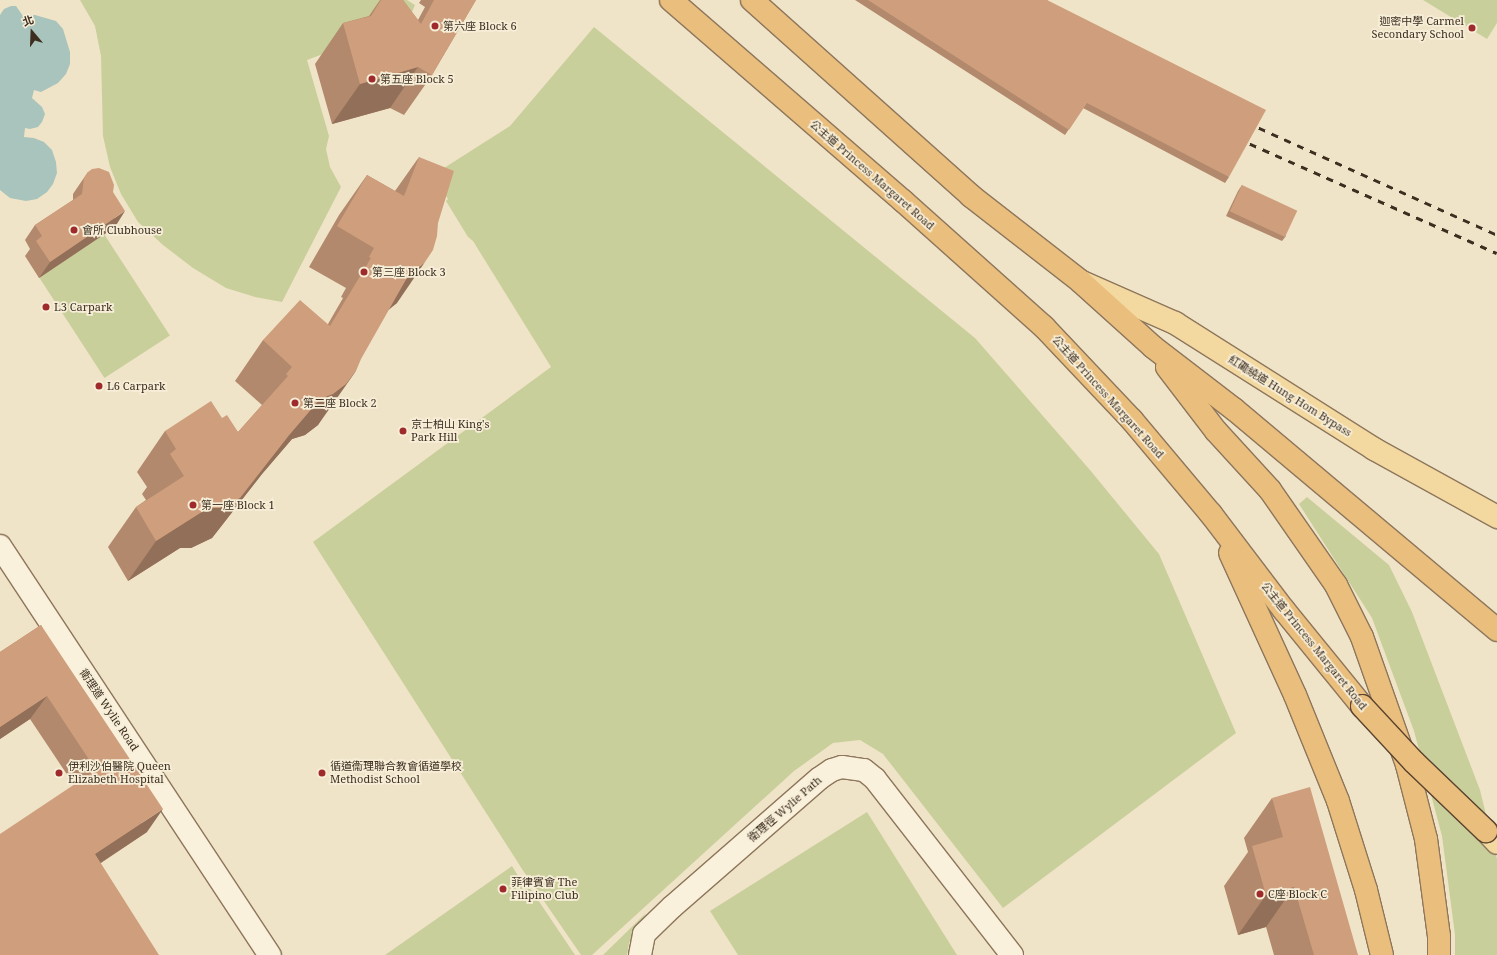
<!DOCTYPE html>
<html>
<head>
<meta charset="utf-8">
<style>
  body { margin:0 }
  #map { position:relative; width:1497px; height:955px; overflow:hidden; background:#f0e4c8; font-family:"Noto Serif","Noto Sans TC",serif }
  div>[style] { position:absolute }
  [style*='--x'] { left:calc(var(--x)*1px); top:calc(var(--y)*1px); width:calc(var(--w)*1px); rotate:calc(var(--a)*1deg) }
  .green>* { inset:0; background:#c9cf9b; transform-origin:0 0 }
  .water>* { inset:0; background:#a9c4bc }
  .roads { filter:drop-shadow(1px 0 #8d765c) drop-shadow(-1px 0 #8d765c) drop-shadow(0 1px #8d765c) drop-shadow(0 -1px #8d765c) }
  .minor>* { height:22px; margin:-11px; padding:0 11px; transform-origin:11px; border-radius:11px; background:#faf1dc }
  .tertiary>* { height:22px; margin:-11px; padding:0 11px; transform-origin:11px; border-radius:11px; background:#faf1dc }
  .primary>* { height:22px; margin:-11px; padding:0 11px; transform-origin:11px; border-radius:11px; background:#f3d9a0 }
  .trunk>* { height:22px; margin:-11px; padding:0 11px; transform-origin:11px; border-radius:11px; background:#eabe7c }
  .rail>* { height:3px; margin-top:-1.5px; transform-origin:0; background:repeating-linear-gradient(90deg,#3d2e20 0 7px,transparent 0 14px) }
  .bridges { filter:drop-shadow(1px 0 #5b4430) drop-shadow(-1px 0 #5b4430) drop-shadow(0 1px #5b4430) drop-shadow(0 -1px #5b4430) }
  .trunk-bridge>* { height:22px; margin:-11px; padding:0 11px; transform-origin:11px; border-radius:11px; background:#eabe7c }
  .wall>* { inset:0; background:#b2896c }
  .shaded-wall>* { inset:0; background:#916f58 }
  .building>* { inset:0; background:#cf9f7d; transform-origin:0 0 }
  .dots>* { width:11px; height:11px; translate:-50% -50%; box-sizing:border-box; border:2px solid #f7eed8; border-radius:50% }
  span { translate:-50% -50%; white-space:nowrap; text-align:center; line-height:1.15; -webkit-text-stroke:3.5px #f7eed8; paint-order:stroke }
  .poi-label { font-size:11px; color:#3d2e20 }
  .right { translate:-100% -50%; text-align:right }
  .left { translate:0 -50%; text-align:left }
  .street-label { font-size:11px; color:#3d2e20 }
  .north { position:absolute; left:12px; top:12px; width:40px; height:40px; -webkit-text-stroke:3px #f7eed8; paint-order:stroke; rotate:341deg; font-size:11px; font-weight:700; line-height:16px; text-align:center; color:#3d2e20 }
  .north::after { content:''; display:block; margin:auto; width:14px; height:18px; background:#3d2e20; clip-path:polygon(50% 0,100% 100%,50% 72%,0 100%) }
</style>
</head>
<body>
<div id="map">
  <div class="green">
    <i style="clip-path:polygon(80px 0,407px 0,415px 5px,399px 42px,357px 19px,339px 48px,307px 60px,329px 136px,326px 149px,330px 167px,341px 187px,282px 302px,255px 297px,226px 288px,193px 268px,163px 245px,138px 222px,121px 194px,110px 167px,103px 136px,101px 56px,95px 26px)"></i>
    <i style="clip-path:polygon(1423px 0,1497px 0,1497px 23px,1487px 39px)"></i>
    <i style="clip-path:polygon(594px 27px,975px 338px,1090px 470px,1159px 554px,1236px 733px,1003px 908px,883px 754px,860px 740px,833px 743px,794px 771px,592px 955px,581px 955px,522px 869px,313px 542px,551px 367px,473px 241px,468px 237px,446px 201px,448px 199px,433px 175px,510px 126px)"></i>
    <i style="left:104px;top:234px;width:121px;height:78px;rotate:57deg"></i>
    <i style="clip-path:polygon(1307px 497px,1389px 565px,1412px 612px,1480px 790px,1497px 859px,1497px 955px,1455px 955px,1455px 935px,1442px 836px,1414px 731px,1372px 618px,1299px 504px)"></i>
    <i style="clip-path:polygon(867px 812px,957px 955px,738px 955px,710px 911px)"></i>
    <i style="clip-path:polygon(512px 866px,525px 887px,528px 885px,575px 955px,385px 955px)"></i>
    <i style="clip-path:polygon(646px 913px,629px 943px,627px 955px,603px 955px)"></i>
  </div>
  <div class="water">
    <i style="clip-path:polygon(11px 6px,16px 6px,23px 16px,35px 15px,56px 21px,63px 29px,70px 52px,70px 64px,66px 74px,58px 83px,41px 92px,34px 90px,32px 98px,42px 107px,45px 114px,42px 122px,38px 127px,30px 129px,25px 128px,24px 137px,34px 138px,44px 142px,52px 150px,56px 162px,57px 173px,53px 184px,47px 192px,37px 199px,26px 201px,10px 198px,0 190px,0 15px,4px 9px)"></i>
  </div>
  <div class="roads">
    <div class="minor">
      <i style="--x:640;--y:955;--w:21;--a:-79"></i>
      <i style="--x:644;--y:934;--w:39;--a:-44"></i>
      <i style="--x:672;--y:907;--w:196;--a:-41.1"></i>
      <i style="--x:820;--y:778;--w:14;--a:-34"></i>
      <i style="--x:832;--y:770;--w:10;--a:-17"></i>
      <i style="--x:842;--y:767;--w:22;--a:8"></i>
      <i style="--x:864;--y:770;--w:14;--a:39"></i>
      <i style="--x:875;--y:779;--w:223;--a:52.1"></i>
    </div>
    <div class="tertiary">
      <i style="--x:0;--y:546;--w:490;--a:56.6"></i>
    </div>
    <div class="primary">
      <i style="--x:1082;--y:282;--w:102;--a:23.8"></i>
      <i style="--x:1175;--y:323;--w:236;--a:32.3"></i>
      <i style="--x:1374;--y:449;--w:141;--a:28.9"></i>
      <i style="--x:1486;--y:831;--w:16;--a:47"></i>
    </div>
    <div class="trunk">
      <i style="--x:671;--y:0;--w:307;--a:40.9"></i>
      <i style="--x:903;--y:201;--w:189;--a:41.8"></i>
      <i style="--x:1044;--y:327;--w:128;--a:46.6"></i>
      <i style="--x:1132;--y:420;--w:123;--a:50"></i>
      <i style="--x:1211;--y:514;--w:121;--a:52.8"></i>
      <i style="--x:1284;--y:610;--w:124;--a:50.9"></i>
      <i style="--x:752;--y:0;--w:294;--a:41.8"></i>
      <i style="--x:971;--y:196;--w:138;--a:37.9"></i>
      <i style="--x:1080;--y:281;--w:98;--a:42.1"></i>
      <i style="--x:1153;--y:347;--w:103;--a:37.5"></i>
      <i style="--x:1235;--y:410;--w:342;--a:40"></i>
      <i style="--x:1167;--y:367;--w:81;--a:52.6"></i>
      <i style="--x:1216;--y:431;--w:80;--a:47.5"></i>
      <i style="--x:1270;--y:490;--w:116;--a:55.2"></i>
      <i style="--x:1336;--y:585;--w:58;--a:63.4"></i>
      <i style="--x:1362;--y:637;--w:136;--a:70.6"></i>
      <i style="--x:1407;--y:765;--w:76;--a:75.6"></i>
      <i style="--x:1426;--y:839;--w:98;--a:82.4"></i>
      <i style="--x:1439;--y:936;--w:19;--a:90"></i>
      <i style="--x:1230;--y:553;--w:156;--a:65.4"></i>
      <i style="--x:1295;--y:695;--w:114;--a:67.9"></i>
      <i style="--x:1338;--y:801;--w:93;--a:72.5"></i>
      <i style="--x:1366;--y:890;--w:67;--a:76.2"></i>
    </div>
  </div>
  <div class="rail">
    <i style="--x:1246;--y:122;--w:275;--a:24.2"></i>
    <i style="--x:1237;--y:138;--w:284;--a:23.9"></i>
  </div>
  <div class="bridges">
    <div class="trunk-bridge">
      <i style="--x:1362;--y:706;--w:76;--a:47.1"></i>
      <i style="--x:1414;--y:762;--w:100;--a:43.8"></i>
    </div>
  </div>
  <div class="wall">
    <i style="clip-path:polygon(380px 0,403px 0,418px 20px,425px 7px,419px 3px,421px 0,476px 0,432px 75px,404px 115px,390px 108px,332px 124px,315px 64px,343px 23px,369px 16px)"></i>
    <i style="clip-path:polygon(855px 0,1047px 0,1229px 177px,1225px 183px,1083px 108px,1065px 135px)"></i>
    <i style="clip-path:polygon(419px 157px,397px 303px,389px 308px,318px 425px,305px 435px,292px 439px,262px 474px,212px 538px,191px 548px,180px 548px,128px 581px,108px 547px,136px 507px,146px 500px,142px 494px,147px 487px,137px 472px,165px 431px,222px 418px,238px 432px,262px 405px,235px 381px,263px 340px,328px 324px,343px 298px,341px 297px,346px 288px,309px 267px,339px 215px,367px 175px,395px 191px)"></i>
    <i style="clip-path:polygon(88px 172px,113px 192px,115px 227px,39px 278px,25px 256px,30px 249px,25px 240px,35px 225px,73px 200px,73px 194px,77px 188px)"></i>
    <i style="clip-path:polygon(1242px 185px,1286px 236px,1282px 241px,1226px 216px,1238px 191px)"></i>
    <i style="clip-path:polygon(41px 625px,147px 832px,101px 863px,0 955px,74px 785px,30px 719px,0 739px,0 652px)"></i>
    <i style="clip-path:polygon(1272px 798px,1358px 955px,1274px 955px,1266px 927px,1238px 935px,1224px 886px,1248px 852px,1244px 838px)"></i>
  </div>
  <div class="shaded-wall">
    <i style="clip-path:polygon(418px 67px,390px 108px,332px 124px,360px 84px)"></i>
    <i style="clip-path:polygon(125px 211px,115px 227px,39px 278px,50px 262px)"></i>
    <i style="clip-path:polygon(425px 262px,397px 303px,380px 317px,408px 276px)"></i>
    <i style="clip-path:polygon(356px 371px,318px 425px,305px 435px,292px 439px,262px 474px,212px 538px,191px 548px,180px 548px,128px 581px,156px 541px,208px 508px,290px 434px,320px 399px)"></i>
    <i style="clip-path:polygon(47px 696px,30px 719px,0 739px,0 727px)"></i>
    <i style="clip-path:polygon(163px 809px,147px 832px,79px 877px,95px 854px)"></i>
    <i style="clip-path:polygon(1294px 887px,1266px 927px,1238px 935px,1266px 895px)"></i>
  </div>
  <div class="building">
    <i style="clip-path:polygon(381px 0,403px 0,421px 24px,434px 0,476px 0,432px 75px,418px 67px,360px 84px,343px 23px,371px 16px)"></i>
    <i style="clip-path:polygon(868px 0,1047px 0,1266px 110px,1229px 177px,1087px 103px,1069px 130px)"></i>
    <i style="clip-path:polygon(419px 157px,454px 171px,438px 223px,437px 236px,433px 250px,425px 262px,408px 276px,361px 359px,356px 371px,346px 384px,333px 394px,320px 399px,290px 434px,240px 498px,220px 508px,208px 508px,156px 541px,136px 507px,184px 476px,170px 454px,176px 449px,165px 431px,211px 401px,222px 418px,227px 415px,238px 432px,288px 376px,286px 374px,292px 367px,263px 340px,300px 300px,330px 326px,371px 258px,369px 257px,374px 248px,337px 226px,367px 175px,404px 196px)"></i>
    <i style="clip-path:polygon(99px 168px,109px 172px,114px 185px,113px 192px,125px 211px,50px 262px,36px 241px,42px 236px,35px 225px,82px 194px,84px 178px,88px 172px,92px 169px)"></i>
    <i style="left:1242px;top:185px;width:61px;height:29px;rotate:25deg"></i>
    <i style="clip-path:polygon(41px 625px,163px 809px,95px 854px,159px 955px,0 955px,0 834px,96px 770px,47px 696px,0 727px,0 652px)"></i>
    <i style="clip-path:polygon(1310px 787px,1358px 955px,1314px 955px,1294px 887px,1266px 895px,1252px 846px,1283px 837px,1272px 798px)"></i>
  </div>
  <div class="dots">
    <i style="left:435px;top:26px;background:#9e2a2b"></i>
    <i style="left:1472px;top:28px;background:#9e2a2b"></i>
    <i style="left:372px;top:79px;background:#9e2a2b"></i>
    <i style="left:74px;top:230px;background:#9e2a2b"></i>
    <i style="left:364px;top:272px;background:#9e2a2b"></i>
    <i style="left:46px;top:307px;background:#9e2a2b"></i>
    <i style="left:99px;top:386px;background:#9e2a2b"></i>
    <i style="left:295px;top:403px;background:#9e2a2b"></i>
    <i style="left:403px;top:431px;background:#9e2a2b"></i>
    <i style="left:193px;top:505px;background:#9e2a2b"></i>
    <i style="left:59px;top:773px;background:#9e2a2b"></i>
    <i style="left:322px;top:773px;background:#9e2a2b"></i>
    <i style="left:503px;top:889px;background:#9e2a2b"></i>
    <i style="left:1260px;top:894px;background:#9e2a2b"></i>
  </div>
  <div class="poi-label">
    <span class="right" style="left:1464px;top:28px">迦密中學 Carmel<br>Secondary School</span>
    <span class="left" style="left:443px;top:26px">第六座 Block 6</span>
    <span class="left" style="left:380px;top:79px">第五座 Block 5</span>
    <span class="left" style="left:82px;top:230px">會所 Clubhouse</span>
    <span class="left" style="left:372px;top:272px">第三座 Block 3</span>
    <span class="left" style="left:54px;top:307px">L3 Carpark</span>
    <span class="left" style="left:107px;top:386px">L6 Carpark</span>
    <span class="left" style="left:303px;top:403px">第二座 Block 2</span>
    <span class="left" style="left:411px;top:431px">京士柏山 King's<br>Park Hill</span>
    <span class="left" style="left:201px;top:505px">第一座 Block 1</span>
    <span class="left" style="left:68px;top:773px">伊利沙伯醫院 Queen<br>Elizabeth Hospital</span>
    <span class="left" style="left:330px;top:773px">循道衞理聯合教會循道學校<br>Methodist School</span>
    <span class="left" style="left:511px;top:889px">菲律賓會 The<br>Filipino Club</span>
    <span class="left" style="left:1268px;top:894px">C座 Block C</span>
  </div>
  <div class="street-label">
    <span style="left:872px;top:175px;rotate:41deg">公主道 Princess Margaret Road</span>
    <span style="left:1290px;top:396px;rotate:32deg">紅磡繞道 Hung Hom Bypass</span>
    <span style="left:1108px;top:397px;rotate:48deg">公主道 Princess Margaret Road</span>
    <span style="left:1314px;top:646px;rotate:51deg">公主道 Princess Margaret Road</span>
    <span style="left:109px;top:710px;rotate:56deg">衛理道 Wylie Road</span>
    <span style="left:785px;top:809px;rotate:-41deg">衛理徑 Wylie Path</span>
  </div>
  <div class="north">北</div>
</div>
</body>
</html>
